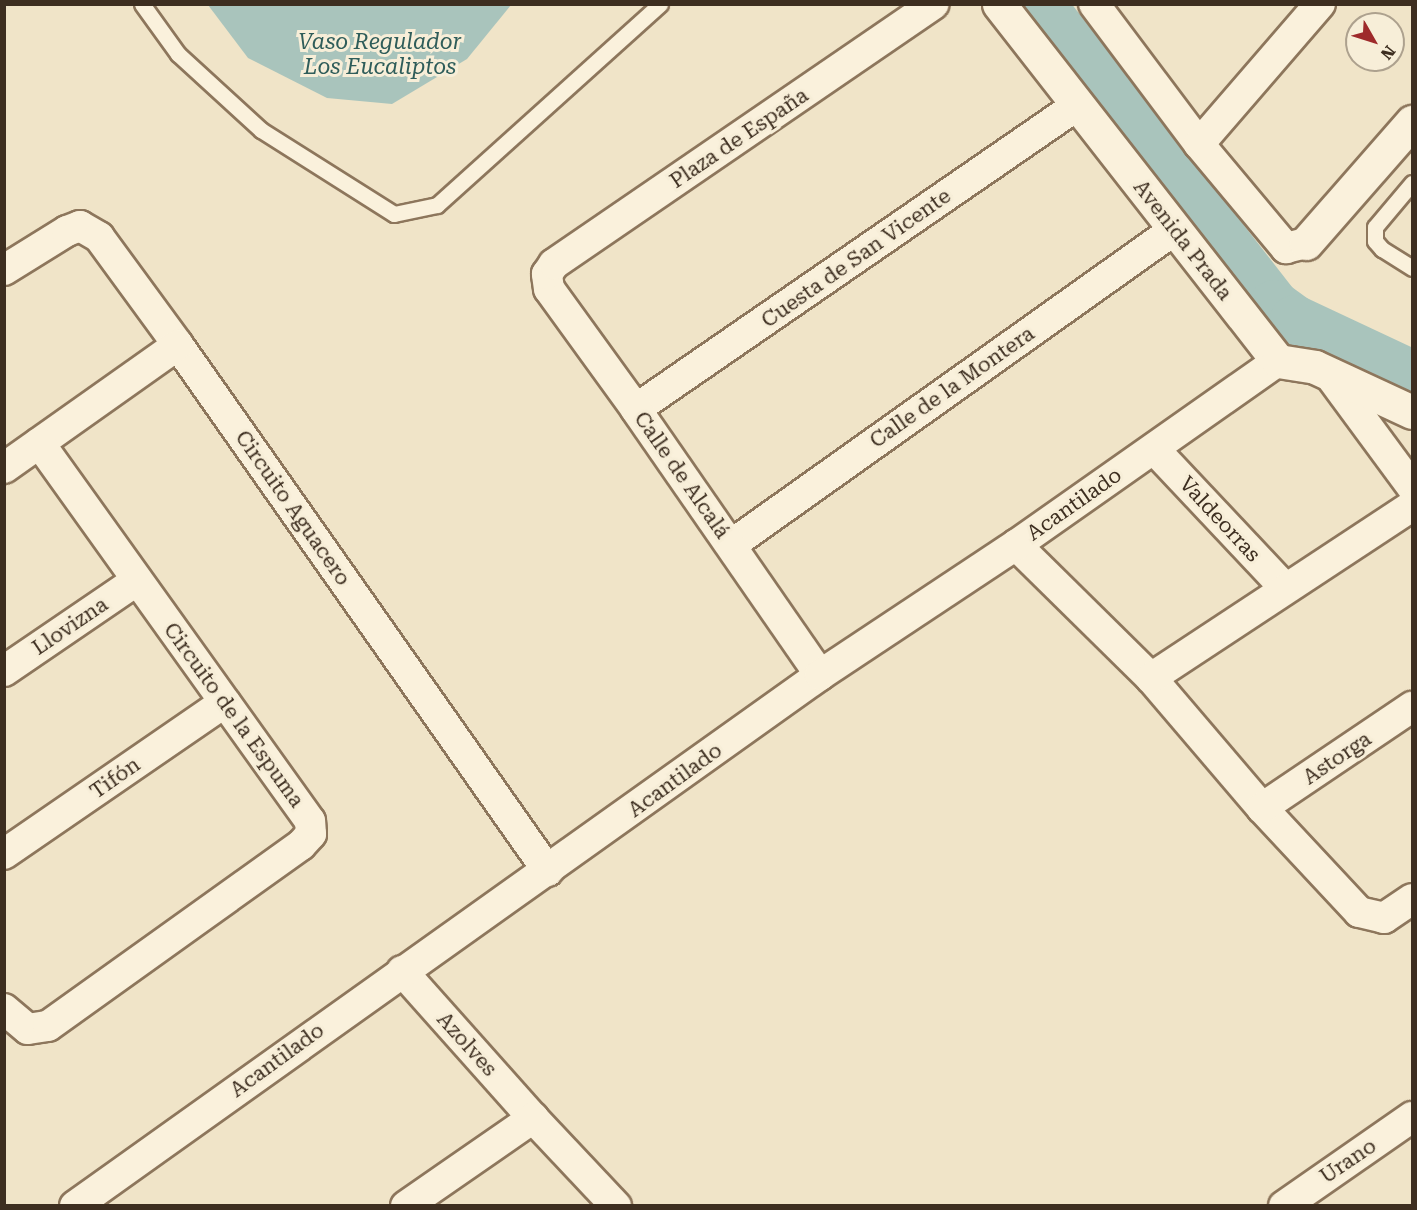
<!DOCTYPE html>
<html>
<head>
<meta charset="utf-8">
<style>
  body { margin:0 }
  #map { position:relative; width:1417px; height:1210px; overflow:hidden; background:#f0e4c8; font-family:"Roboto Serif",serif }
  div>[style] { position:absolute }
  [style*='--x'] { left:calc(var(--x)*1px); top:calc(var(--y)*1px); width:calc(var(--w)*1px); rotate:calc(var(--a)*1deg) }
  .water>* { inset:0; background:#a9c4bc }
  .river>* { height:50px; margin:-25px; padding:0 25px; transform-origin:25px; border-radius:25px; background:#a9c4bc }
  .roads { filter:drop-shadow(2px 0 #8d765c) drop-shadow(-2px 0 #8d765c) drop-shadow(0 2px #8d765c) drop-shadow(0 -2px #8d765c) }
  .lane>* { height:15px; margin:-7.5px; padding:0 7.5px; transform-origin:7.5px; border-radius:7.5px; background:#faf1dc }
  .street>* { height:30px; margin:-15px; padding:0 15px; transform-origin:15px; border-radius:15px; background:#faf1dc }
  .secondary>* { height:33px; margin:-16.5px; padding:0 16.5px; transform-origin:16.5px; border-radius:16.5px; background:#faf1dc }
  span { translate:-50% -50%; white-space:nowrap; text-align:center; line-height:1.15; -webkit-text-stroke:6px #f7eed8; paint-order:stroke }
  .street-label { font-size:21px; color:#3d2e20 }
  .water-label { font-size:22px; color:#2f5d5a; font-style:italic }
  .frame { position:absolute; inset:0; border:6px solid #3d2e20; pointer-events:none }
  .north { position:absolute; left:1345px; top:12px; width:60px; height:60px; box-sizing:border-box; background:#f7eed8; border:2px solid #ada18e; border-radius:50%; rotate:129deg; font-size:16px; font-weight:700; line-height:24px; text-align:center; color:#3d2e20 }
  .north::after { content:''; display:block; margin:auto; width:21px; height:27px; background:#9e2a2b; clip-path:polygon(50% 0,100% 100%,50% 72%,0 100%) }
</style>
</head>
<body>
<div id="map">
  <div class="water">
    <i style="clip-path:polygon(208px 5px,511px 5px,467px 59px,392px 104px,327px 98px,248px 58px)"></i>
  </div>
  <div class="river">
    <i style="--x:1040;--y:4;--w:381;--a:52.1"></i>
    <i style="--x:1274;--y:305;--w:26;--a:36"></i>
    <i style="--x:1295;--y:320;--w:129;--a:25.2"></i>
  </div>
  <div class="roads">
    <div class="lane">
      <i style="--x:142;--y:4;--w:62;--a:54.2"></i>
      <i style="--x:178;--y:54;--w:113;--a:42.5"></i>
      <i style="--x:261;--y:130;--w:157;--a:32.3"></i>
      <i style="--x:394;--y:214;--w:44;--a:-11.8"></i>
      <i style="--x:437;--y:205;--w:300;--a:-42"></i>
      <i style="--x:1412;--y:183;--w:57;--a:130.1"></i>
      <i style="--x:1375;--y:227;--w:14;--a:90"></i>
      <i style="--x:1375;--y:241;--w:11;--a:49"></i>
      <i style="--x:1382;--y:249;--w:36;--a:32"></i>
    </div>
    <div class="street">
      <i style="--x:1094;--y:4;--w:175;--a:53.1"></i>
      <i style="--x:1199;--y:144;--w:136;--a:50.1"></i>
      <i style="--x:1286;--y:248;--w:21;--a:-14"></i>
      <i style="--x:1199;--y:144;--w:185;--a:-49.2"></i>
      <i style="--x:4;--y:270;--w:74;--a:-31.8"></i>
      <i style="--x:67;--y:231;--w:14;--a:-21"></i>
      <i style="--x:80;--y:226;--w:22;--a:30"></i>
      <i style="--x:99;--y:237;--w:134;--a:53.8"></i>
      <i style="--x:178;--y:345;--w:643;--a:54.88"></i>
      <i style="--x:1328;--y:373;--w:142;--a:53.6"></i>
      <i style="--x:636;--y:409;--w:534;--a:-34.55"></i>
      <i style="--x:1154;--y:449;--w:191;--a:46.7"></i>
      <i style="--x:4;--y:468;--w:213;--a:-35.3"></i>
      <i style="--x:731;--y:545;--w:544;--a:-35.42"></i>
      <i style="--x:1016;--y:545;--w:190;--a:44.6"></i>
      <i style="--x:1151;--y:678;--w:171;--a:49.5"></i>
      <i style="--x:1262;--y:808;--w:142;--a:47"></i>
      <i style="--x:1359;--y:912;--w:26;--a:13"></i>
      <i style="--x:1384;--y:918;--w:34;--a:-34"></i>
      <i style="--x:4;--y:671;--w:160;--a:-34.3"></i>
      <i style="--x:820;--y:675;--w:323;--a:-124.7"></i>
      <i style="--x:636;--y:409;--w:148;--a:-125.9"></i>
      <i style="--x:549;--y:289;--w:15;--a:-98"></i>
      <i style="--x:547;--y:274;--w:12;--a:-55"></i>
      <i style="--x:554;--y:264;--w:460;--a:-34.4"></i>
      <i style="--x:1151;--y:678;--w:313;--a:-33.4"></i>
      <i style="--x:1262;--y:808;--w:181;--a:-34"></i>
      <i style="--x:4;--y:854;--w:268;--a:-34.5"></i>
      <i style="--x:402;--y:971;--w:197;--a:48.3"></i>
      <i style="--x:533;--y:1118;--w:121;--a:46.7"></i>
      <i style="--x:4;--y:1009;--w:31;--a:40"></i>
      <i style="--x:28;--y:1029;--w:20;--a:-9"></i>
      <i style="--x:48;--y:1026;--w:311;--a:-35.6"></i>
      <i style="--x:301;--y:845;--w:15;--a:-48"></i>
      <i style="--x:311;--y:834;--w:13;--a:-94"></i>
      <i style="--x:310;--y:821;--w:465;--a:-125.6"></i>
      <i style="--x:75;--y:1206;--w:915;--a:-35.48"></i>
      <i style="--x:820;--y:675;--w:235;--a:-33.6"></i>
      <i style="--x:1016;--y:545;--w:320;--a:-35.1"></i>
      <i style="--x:406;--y:1206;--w:155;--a:-34.7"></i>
      <i style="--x:1284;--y:1206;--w:156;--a:-34.8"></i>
    </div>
    <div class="secondary">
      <i style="--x:999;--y:4;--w:453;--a:52"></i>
      <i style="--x:1278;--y:361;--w:37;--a:9"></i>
      <i style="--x:1315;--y:367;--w:107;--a:24.9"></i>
      <i style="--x:1306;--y:243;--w:161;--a:-48.8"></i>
    </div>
  </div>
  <div class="street-label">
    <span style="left:739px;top:138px;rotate:-34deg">Plaza de España</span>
    <span style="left:1183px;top:240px;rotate:52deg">Avenida Prada</span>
    <span style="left:856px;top:258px;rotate:-35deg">Cuesta de San Vicente</span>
    <span style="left:952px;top:387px;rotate:-35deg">Calle de la Montera</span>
    <span style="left:682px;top:475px;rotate:55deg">Calle de Alcalá</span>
    <span style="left:1074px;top:504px;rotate:-35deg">Acantilado</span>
    <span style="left:293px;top:508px;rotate:55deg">Circuito Aguacero</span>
    <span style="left:1220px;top:519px;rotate:47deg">Valdeorras</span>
    <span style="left:70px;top:626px;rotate:-34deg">Llovizna</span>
    <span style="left:234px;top:715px;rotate:54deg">Circuito de la Espuma</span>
    <span style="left:1337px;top:758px;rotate:-34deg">Astorga</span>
    <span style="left:115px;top:778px;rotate:-35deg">Tifón</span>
    <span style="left:675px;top:780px;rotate:-36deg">Acantilado</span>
    <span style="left:467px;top:1044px;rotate:48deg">Azolves</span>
    <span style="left:277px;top:1060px;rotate:-36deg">Acantilado</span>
    <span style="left:1348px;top:1161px;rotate:-34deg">Urano</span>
  </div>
  <div class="water-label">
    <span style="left:380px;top:54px">Vaso Regulador<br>Los Eucaliptos</span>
  </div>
  <div class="frame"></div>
  <div class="north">N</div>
</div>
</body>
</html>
